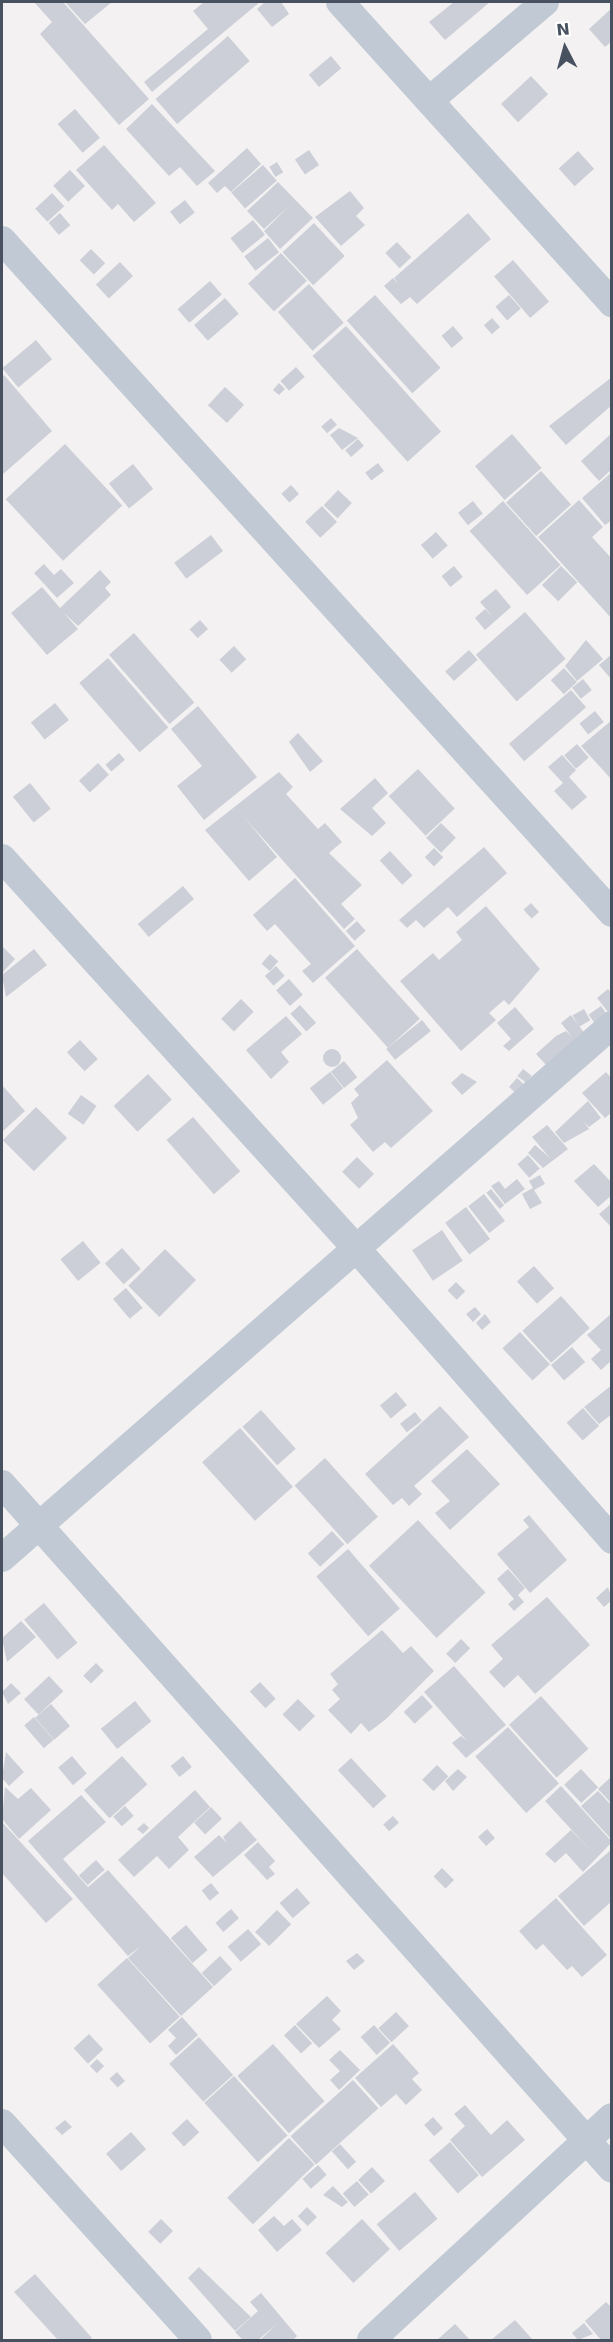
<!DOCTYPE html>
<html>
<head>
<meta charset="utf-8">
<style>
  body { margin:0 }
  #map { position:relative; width:613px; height:2342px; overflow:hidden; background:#f3f1f1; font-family:"DejaVu Sans",sans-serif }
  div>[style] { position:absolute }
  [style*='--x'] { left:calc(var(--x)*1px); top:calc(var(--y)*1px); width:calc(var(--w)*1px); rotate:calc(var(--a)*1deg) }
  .building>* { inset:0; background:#cccfd7; transform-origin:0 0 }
  .round { border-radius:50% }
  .minor>* { height:28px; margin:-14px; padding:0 14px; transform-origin:14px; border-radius:14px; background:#c1c9d4 }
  span { translate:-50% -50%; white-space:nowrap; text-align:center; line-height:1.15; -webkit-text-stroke:5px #fff; paint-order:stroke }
  .frame { position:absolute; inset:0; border:3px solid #475160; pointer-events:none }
  .north { position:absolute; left:535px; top:18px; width:60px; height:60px; -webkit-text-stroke:4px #fff; paint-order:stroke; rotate:354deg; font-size:16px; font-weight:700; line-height:24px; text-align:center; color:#475160 }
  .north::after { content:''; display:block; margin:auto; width:21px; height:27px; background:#475160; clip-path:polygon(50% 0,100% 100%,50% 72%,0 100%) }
</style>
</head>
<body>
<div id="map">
  <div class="building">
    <i style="clip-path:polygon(34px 2px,63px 2px,149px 99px,119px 125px,40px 34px,52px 22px)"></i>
    <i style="clip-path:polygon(65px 2px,112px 2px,85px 24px)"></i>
    <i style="clip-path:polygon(204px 2px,260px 2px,152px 92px,144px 82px,208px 29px,193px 11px)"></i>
    <i style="clip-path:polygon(265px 2px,281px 2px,289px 14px,272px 27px,257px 9px)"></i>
    <i style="clip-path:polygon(454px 2px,490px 2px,445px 40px,429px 22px)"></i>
    <i style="clip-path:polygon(612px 8px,612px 41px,605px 47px,589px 29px)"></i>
    <i style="left:228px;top:36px;width:33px;height:96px;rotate:49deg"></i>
    <i style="left:331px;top:56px;width:16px;height:29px;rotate:50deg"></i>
    <i style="left:531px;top:76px;width:25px;height:41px;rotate:47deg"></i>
    <i style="clip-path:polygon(152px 104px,215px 171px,197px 186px,180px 167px,169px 176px,126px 129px)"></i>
    <i style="left:75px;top:109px;width:38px;height:23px;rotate:49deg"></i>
    <i style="clip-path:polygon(104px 145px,156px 203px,134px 222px,118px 204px,112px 210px,76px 170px)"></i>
    <i style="clip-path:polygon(247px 148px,261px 164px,231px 192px,225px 186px,217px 193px,208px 183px)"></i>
    <i style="left:309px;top:150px;width:18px;height:17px;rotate:56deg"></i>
    <i style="left:578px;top:151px;width:24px;height:26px;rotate:48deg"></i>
    <i style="left:277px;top:162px;width:12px;height:9px;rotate:59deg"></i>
    <i style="left:263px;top:165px;width:21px;height:42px;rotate:49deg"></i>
    <i style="left:70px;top:170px;width:22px;height:23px;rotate:47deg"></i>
    <i style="clip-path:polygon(278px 182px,313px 218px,280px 249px,264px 231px,290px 205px,264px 229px,247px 211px)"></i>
    <i style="clip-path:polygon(350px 191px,364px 208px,356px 216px,365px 225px,341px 246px,315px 217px)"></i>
    <i style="left:52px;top:193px;width:18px;height:23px;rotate:47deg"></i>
    <i style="left:185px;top:200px;width:16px;height:19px;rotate:52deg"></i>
    <i style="left:60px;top:213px;width:16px;height:15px;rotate:50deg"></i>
    <i style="clip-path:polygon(468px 213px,491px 239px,417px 304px,410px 297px,401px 304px,384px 286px,393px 278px,399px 285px,394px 278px)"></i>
    <i style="left:253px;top:220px;width:19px;height:29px;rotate:51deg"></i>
    <i style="left:314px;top:223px;width:45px;height:43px;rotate:47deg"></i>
    <i style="left:268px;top:238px;width:18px;height:30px;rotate:52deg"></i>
    <i style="left:397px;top:242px;width:21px;height:16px;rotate:47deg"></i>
    <i style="left:91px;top:249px;width:20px;height:16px;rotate:45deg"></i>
    <i style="left:281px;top:253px;width:38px;height:45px;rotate:47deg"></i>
    <i style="left:513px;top:260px;width:55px;height:25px;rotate:49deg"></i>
    <i style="left:120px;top:262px;width:19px;height:33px;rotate:47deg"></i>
    <i style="left:210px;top:281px;width:18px;height:43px;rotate:49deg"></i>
    <i style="left:309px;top:284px;width:52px;height:42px;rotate:48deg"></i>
    <i style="left:375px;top:295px;width:98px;height:38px;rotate:48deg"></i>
    <i style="left:509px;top:295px;width:18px;height:18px;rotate:49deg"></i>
    <i style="left:225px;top:298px;width:21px;height:41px;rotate:49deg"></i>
    <i style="left:492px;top:318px;width:12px;height:11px;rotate:48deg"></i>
    <i style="left:346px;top:326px;width:142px;height:45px;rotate:48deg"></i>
    <i style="left:453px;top:326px;width:16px;height:15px;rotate:50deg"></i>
    <i style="left:36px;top:340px;width:25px;height:44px;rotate:50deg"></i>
    <i style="left:296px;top:367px;width:13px;height:21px;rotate:48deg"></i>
    <i style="clip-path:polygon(4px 375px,52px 431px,2px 475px,2px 377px)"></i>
    <i style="clip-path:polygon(612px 377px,612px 405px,566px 445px,549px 426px)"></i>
    <i style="clip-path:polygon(279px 383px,285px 389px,279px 395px,273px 390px)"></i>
    <i style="left:225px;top:387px;width:26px;height:25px;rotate:43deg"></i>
    <i style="left:331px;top:418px;width:9px;height:13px;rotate:49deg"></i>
    <i style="clip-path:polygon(339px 428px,358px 438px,342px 450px,330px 435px)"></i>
    <i style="clip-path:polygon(612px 433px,612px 469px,599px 481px,581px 461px)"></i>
    <i style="left:512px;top:434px;width:45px;height:49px;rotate:49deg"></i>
    <i style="left:358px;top:439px;width:9px;height:17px;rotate:49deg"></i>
    <i style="left:65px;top:444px;width:84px;height:81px;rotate:47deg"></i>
    <i style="left:378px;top:463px;width:10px;height:16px;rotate:53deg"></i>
    <i style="left:133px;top:464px;width:32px;height:31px;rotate:51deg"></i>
    <i style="left:541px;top:471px;width:45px;height:47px;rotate:48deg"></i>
    <i style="clip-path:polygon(612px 472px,612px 520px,605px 525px,582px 498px)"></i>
    <i style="left:291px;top:485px;width:12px;height:13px;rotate:48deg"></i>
    <i style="left:338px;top:490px;width:19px;height:21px;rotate:43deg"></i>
    <i style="clip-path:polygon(579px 500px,603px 527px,592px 537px,612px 559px,612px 619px,538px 537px)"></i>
    <i style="left:473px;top:501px;width:16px;height:19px;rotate:52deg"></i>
    <i style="left:503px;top:501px;width:86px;height:45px;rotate:48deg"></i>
    <i style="left:322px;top:506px;width:22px;height:23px;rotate:47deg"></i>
    <i style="left:436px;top:532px;width:18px;height:20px;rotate:49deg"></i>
    <i style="left:211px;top:535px;width:20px;height:46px;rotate:53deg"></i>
    <i style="clip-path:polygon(44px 564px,54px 575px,61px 569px,74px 583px,57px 598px,34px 573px)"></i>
    <i style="left:454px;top:566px;width:14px;height:16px;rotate:51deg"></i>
    <i style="left:561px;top:566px;width:23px;height:27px;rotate:45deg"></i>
    <i style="clip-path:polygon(100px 570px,111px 582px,105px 588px,111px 595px,78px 626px,63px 612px,78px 629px,47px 655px,11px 613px,42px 587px,60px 608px)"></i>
    <i style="clip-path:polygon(496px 589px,511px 607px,485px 630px,475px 618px,485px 609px,493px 617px,480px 602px)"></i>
    <i style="left:525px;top:612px;width:62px;height:65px;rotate:49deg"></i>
    <i style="left:200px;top:620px;width:12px;height:14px;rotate:48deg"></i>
    <i style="left:134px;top:633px;width:92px;height:33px;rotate:49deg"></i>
    <i style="clip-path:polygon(586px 640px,603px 659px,577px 681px,565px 666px)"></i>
    <i style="left:234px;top:646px;width:18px;height:20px;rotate:47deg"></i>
    <i style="left:469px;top:650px;width:13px;height:32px;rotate:48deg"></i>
    <i style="clip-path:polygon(612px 654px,612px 680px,599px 665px)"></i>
    <i style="left:108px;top:658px;width:92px;height:38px;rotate:49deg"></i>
    <i style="left:564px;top:668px;width:19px;height:18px;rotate:47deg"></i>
    <i style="left:583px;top:679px;width:14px;height:14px;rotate:51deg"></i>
    <i style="left:571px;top:690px;width:23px;height:82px;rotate:49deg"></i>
    <i style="left:55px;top:703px;width:22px;height:31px;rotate:51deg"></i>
    <i style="clip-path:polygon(198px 706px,257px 777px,204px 820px,177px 786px,202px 766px,171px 729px)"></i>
    <i style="left:595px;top:711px;width:14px;height:20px;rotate:51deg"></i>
    <i style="clip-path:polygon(612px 720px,612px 780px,581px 746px)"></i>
    <i style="clip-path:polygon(298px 733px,323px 761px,310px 772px,289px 742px)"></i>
    <i style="left:577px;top:744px;width:18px;height:17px;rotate:49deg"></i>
    <i style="left:119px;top:753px;width:9px;height:18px;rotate:49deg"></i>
    <i style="clip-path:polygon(562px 755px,576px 770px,569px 777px,587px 797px,572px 810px,554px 791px,563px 783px,548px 767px)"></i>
    <i style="left:98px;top:763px;width:16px;height:26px;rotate:47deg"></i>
    <i style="left:418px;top:769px;width:54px;height:40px;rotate:47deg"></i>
    <i style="clip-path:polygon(279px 772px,293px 787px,286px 794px,318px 829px,325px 823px,342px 842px,329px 853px,362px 885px,341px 904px,355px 919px,344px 929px,244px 817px,277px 857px,249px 881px,205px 830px)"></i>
    <i style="clip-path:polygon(375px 778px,388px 793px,372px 808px,386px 823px,372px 836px,340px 809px)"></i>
    <i style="left:30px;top:783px;width:33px;height:22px;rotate:51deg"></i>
    <i style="left:441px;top:823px;width:21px;height:21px;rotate:45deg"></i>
    <i style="clip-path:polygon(484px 847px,507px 873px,457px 917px,448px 907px,424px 928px,416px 920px,407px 928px,399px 920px)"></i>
    <i style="left:434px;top:848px;width:13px;height:13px;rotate:45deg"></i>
    <i style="left:390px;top:851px;width:33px;height:14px;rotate:47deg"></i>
    <i style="clip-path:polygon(295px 878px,355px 946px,313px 983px,302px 971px,311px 964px,275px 924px,267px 931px,253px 915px)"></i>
    <i style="left:183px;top:886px;width:17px;height:59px;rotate:50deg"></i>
    <i style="left:531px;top:903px;width:12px;height:10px;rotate:48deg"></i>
    <i style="clip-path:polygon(486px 906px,540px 969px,509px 1005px,504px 1000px,489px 1013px,496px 1020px,461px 1051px,400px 981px,433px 953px,439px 960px,462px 940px,456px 932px)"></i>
    <i style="left:357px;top:921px;width:13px;height:15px;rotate:48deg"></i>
    <i style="clip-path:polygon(2px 946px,15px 959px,2px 973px)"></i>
    <i style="clip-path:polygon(34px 949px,47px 965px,6px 997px,2px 975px)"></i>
    <i style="left:357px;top:949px;width:94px;height:43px;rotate:48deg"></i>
    <i style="left:270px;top:954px;width:11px;height:13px;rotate:41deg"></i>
    <i style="left:276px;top:966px;width:13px;height:15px;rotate:48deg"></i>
    <i style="left:289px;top:979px;width:21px;height:17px;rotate:49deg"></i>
    <i style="clip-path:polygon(608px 989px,612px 994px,612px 1017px,597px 998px)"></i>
    <i style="left:241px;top:999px;width:18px;height:28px;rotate:45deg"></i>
    <i style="left:300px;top:1005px;width:24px;height:13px;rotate:48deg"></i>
    <i style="left:601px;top:1006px;width:12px;height:15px;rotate:55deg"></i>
    <i style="clip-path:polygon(515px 1007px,534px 1029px,509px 1051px,503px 1046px,511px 1039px,497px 1023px)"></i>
    <i style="left:584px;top:1009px;width:13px;height:13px;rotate:61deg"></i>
    <i style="clip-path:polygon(571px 1015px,585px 1034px,548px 1067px,536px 1054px,556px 1036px,566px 1031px,572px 1037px,561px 1023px)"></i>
    <i style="clip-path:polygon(286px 1016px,302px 1034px,281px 1052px,289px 1062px,271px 1079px,246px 1050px)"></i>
    <i style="left:422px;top:1020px;width:14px;height:46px;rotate:51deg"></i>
    <i style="left:80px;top:1040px;width:26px;height:18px;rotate:47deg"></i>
    <i class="round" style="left:323px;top:1049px;width:18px;height:18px"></i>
    <i style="clip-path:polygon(387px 1060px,433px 1111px,391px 1148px,385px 1142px,373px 1152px,350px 1125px,358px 1118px,351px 1103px,359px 1095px,354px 1089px)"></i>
    <i style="left:344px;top:1061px;width:21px;height:17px;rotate:51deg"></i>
    <i style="left:523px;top:1069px;width:11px;height:9px;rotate:38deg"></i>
    <i style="left:330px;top:1072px;width:21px;height:26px;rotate:51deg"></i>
    <i style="clip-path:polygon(606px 1072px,612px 1079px,612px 1112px,605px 1118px,582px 1093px)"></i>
    <i style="clip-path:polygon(462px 1073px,477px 1082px,462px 1095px,451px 1083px)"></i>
    <i style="left:148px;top:1074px;width:35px;height:47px;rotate:47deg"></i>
    <i style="left:517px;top:1078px;width:12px;height:12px;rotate:42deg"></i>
    <i style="clip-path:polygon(2px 1085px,25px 1111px,2px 1132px)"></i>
    <i style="left:81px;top:1095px;width:19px;height:23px;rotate:35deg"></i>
    <i style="clip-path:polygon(588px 1101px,601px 1118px,589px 1127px,584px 1122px,589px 1129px,564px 1143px,555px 1132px)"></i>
    <i style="left:36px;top:1107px;width:44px;height:47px;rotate:45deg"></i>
    <i style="left:193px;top:1117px;width:72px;height:35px;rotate:49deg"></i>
    <i style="clip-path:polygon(547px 1125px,568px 1149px,543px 1168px,528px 1153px,535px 1145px,550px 1158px,532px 1137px)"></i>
    <i style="left:528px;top:1155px;width:18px;height:14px;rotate:49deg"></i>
    <i style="left:357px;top:1157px;width:24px;height:21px;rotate:45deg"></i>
    <i style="clip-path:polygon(594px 1164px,612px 1183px,612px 1195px,598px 1207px,574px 1181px)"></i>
    <i style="clip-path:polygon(540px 1175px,545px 1184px,534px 1190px,542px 1203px,530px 1209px,522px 1194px,533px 1188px,529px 1181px)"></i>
    <i style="clip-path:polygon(517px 1179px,525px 1189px,505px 1204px,491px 1186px,499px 1181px,505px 1189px)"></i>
    <i style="left:491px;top:1189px;width:21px;height:6px;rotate:51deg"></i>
    <i style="left:484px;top:1194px;width:34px;height:20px;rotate:52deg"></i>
    <i style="clip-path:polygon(612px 1203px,612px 1228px,599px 1214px)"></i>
    <i style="left:466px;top:1207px;width:40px;height:26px;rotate:53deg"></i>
    <i style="left:442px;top:1230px;width:37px;height:36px;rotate:56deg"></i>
    <i style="left:83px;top:1241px;width:28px;height:29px;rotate:51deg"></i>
    <i style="left:122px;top:1248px;width:28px;height:23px;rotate:48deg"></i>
    <i style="left:165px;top:1249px;width:44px;height:52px;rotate:45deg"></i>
    <i style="left:534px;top:1266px;width:30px;height:23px;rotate:48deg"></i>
    <i style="left:456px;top:1282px;width:13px;height:12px;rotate:45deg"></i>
    <i style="left:126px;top:1288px;width:26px;height:17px;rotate:50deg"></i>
    <i style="left:561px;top:1296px;width:43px;height:52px;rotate:48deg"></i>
    <i style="clip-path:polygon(475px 1307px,481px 1314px,473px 1322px,466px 1314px)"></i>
    <i style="clip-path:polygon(612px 1313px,612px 1360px,601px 1370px,591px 1359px,601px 1350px,587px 1335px)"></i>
    <i style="clip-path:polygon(485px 1314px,491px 1322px,482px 1330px,476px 1323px)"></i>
    <i style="left:520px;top:1332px;width:44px;height:24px;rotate:47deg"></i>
    <i style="left:572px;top:1347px;width:20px;height:28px;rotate:49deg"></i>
    <i style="clip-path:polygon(612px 1385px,612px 1414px,599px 1424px,584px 1407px)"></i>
    <i style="left:396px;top:1392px;width:17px;height:21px;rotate:50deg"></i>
    <i style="clip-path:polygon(440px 1406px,469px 1437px,414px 1486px,422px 1494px,409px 1506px,402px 1498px,393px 1505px,365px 1474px)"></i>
    <i style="left:583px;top:1408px;width:24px;height:22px;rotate:48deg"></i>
    <i style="left:261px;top:1410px;width:52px;height:25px;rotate:48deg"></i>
    <i style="left:415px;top:1412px;width:11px;height:19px;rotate:52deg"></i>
    <i style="left:240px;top:1428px;width:79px;height:51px;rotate:48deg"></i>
    <i style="clip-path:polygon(467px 1449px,500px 1484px,450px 1530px,435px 1513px,450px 1501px,431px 1481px)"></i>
    <i style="left:325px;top:1458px;width:79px;height:41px;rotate:48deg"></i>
    <i style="clip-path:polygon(529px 1515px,567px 1560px,530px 1593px,497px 1554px,529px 1527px,523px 1520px)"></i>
    <i style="left:418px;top:1520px;width:99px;height:67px;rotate:47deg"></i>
    <i style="left:332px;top:1531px;width:18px;height:33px;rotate:47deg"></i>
    <i style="left:348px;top:1549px;width:79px;height:42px;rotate:49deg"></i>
    <i style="clip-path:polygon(508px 1569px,525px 1588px,518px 1595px,524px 1602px,514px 1611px,508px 1604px,514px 1599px,497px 1579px)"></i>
    <i style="clip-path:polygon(608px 1587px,612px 1600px,604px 1607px,596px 1598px)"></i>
    <i style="clip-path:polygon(547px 1597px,590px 1645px,535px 1694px,518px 1675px,504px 1688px,489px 1672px,503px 1659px,491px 1645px)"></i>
    <i style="left:44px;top:1603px;width:52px;height:26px;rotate:50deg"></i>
    <i style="clip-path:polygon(21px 1621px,36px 1637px,7px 1662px,2px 1638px)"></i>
    <i style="clip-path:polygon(382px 1630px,403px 1653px,411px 1646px,434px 1671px,386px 1719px,369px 1732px,361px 1723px,351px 1734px,328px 1710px,340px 1699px,332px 1690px,338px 1684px,330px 1674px)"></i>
    <i style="left:461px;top:1639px;width:13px;height:21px;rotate:45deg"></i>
    <i style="left:96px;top:1663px;width:11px;height:18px;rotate:45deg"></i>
    <i style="clip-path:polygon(454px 1666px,506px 1725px,466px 1758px,452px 1743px,461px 1736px,467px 1741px,424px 1692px)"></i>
    <i style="left:49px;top:1676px;width:21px;height:34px;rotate:47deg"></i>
    <i style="left:260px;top:1682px;width:23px;height:14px;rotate:47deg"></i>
    <i style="clip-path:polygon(11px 1683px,21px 1693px,8px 1704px,2px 1692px)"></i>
    <i style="left:422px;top:1695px;width:16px;height:25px;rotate:47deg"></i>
    <i style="left:541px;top:1696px;width:71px;height:43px;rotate:48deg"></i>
    <i style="left:298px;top:1699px;width:24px;height:22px;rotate:45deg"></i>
    <i style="left:135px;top:1701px;width:26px;height:44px;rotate:51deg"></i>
    <i style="left:51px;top:1704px;width:29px;height:21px;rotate:49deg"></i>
    <i style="left:34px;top:1717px;width:30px;height:13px;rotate:49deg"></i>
    <i style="left:508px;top:1727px;width:76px;height:44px;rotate:48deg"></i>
    <i style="clip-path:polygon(6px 1752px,24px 1772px,9px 1786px,2px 1778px)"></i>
    <i style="left:72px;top:1756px;width:23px;height:18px;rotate:50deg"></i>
    <i style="left:122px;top:1756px;width:38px;height:51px;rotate:48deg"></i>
    <i style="left:183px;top:1756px;width:14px;height:16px;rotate:51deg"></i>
    <i style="left:351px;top:1758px;width:52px;height:18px;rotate:47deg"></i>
    <i style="left:437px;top:1765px;width:16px;height:21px;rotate:45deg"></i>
    <i style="clip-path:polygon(458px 1769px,467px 1777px,453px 1791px,445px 1781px)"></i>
    <i style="left:581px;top:1769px;width:25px;height:23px;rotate:47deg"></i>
    <i style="clip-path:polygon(612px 1776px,612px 1804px,598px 1789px)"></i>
    <i style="clip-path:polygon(561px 1786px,612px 1842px,583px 1872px,566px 1853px,555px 1863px,545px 1854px,571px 1830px,593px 1853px,545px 1801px)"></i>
    <i style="clip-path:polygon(5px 1787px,18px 1799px,31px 1788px,51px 1810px,19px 1839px,2px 1819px)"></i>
    <i style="clip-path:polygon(195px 1790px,210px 1807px,178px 1837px,189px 1850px,169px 1869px,157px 1856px,134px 1877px,118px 1860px)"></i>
    <i style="clip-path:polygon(598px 1791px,612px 1806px,612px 1840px,581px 1806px)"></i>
    <i style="clip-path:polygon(81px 1795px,106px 1822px,63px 1859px,88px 1887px,108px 1870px,213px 1987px,181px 2016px,128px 1958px,141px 1946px,128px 1956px,28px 1841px)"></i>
    <i style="left:125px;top:1806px;width:13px;height:16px;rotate:48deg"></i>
    <i style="left:211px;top:1807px;width:16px;height:23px;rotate:47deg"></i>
    <i style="left:393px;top:1816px;width:9px;height:13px;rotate:49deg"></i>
    <i style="clip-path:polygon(240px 1821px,257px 1840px,213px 1877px,194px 1857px,219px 1835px,227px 1843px,223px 1837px)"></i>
    <i style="clip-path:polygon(2px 1822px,73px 1899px,46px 1923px,2px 1873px)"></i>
    <i style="clip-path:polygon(144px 1823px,149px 1828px,143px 1834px,137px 1829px)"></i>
    <i style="left:487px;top:1829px;width:12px;height:12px;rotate:48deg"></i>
    <i style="clip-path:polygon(258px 1842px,275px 1861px,269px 1867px,275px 1874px,267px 1880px,244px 1855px)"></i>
    <i style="clip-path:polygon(612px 1849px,612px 1901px,584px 1926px,558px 1896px)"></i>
    <i style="left:96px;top:1860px;width:13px;height:23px;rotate:48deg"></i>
    <i style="left:442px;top:1868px;width:17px;height:12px;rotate:45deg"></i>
    <i style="left:211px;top:1883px;width:13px;height:12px;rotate:51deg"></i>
    <i style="left:297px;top:1888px;width:20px;height:23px;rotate:49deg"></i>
    <i style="clip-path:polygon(556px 1898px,607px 1955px,582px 1977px,572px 1966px,567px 1970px,543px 1944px,536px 1950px,519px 1931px)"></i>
    <i style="left:231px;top:1909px;width:12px;height:21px;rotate:48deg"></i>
    <i style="left:277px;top:1910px;width:20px;height:31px;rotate:45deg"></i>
    <i style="left:186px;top:1925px;width:33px;height:20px;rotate:49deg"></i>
    <i style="left:248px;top:1929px;width:20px;height:27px;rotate:49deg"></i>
    <i style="clip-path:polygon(357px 1953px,365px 1961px,354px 1970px,346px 1961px)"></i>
    <i style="left:220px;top:1956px;width:18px;height:25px;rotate:47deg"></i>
    <i style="left:127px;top:1958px;width:79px;height:40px;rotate:48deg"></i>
    <i style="clip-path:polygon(327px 1996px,341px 2011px,332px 2020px,341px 2029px,319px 2048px,296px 2024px)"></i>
    <i style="left:396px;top:2012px;width:19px;height:24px;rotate:47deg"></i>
    <i style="clip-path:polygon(182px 2017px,198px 2035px,176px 2055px,168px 2046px,176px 2038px,168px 2030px)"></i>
    <i style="left:295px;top:2025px;width:25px;height:15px;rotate:47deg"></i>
    <i style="left:374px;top:2025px;width:24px;height:18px;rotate:48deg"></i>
    <i style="left:89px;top:2034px;width:21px;height:21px;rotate:47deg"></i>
    <i style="left:199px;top:2037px;width:51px;height:40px;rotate:48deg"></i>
    <i style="left:273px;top:2044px;width:77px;height:48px;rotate:48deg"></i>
    <i style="clip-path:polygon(393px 2044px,419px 2073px,412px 2079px,422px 2090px,406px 2105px,396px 2094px,381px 2107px,355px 2078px)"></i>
    <i style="clip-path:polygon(340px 2050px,360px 2070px,339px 2090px,330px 2080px,340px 2071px,329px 2060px)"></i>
    <i style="left:97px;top:2059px;width:10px;height:10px;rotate:45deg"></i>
    <i style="left:117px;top:2072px;width:12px;height:10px;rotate:48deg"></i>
    <i style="left:234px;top:2076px;width:80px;height:40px;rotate:48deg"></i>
    <i style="left:353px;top:2080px;width:38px;height:84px;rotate:48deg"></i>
    <i style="clip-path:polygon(465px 2105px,491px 2135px,507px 2120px,525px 2140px,482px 2177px,450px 2140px,465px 2126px,454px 2114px)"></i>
    <i style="left:433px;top:2117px;width:15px;height:12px;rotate:48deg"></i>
    <i style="left:187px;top:2119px;width:18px;height:21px;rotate:47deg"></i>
    <i style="clip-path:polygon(65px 2120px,72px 2127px,62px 2135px,55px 2128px)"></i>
    <i style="left:131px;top:2132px;width:23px;height:33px;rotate:49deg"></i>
    <i style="left:289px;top:2138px;width:37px;height:86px;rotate:46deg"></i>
    <i style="left:450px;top:2142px;width:44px;height:28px;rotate:49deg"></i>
    <i style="left:340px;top:2144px;width:24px;height:11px;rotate:48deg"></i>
    <i style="left:318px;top:2165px;width:13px;height:21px;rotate:48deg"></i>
    <i style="left:372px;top:2167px;width:19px;height:19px;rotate:47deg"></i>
    <i style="left:357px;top:2181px;width:18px;height:19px;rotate:49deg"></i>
    <i style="clip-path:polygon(333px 2186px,348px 2202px,342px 2207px,323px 2195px)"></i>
    <i style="left:415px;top:2192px;width:35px;height:50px;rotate:50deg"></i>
    <i style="left:307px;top:2207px;width:14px;height:13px;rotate:45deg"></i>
    <i style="clip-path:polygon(274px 2216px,284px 2226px,292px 2219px,302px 2230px,277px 2252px,258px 2230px)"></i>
    <i style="left:161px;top:2219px;width:17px;height:18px;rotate:45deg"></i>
    <i style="left:362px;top:2219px;width:41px;height:50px;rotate:47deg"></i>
    <i style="clip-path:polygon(199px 2267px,251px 2317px,235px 2331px,188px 2278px)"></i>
    <i style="clip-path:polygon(35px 2274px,92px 2338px,89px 2340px,58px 2340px,14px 2292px)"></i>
    <i style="clip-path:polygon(261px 2293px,297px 2336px,293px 2340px,260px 2340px,278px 2323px,258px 2340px,243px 2340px,235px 2332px,258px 2311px,250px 2302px)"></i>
    <i style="clip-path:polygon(606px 2302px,612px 2308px,612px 2340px,601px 2340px,585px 2321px)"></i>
    <i style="clip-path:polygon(515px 2320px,533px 2340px,491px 2340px)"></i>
    <i style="clip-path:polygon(584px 2323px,593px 2334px,578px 2340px,572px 2333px)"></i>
    <i style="clip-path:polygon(455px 2324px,470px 2340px,437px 2340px)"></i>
  </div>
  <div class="minor">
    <i style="--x:340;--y:2;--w:406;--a:47.9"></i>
    <i style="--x:430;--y:100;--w:151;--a:-40.4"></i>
    <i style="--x:2;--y:240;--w:908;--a:47.81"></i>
    <i style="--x:2;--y:858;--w:525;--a:47.78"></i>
    <i style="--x:355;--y:1247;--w:390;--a:48.7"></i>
    <i style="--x:2;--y:1484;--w:917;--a:48.31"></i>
    <i style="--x:2;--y:1558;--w:810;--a:-41.15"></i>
    <i style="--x:2;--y:2123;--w:292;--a:47.9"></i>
    <i style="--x:371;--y:2340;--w:328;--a:-42.8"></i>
  </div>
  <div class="frame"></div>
  <div class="north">N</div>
</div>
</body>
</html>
